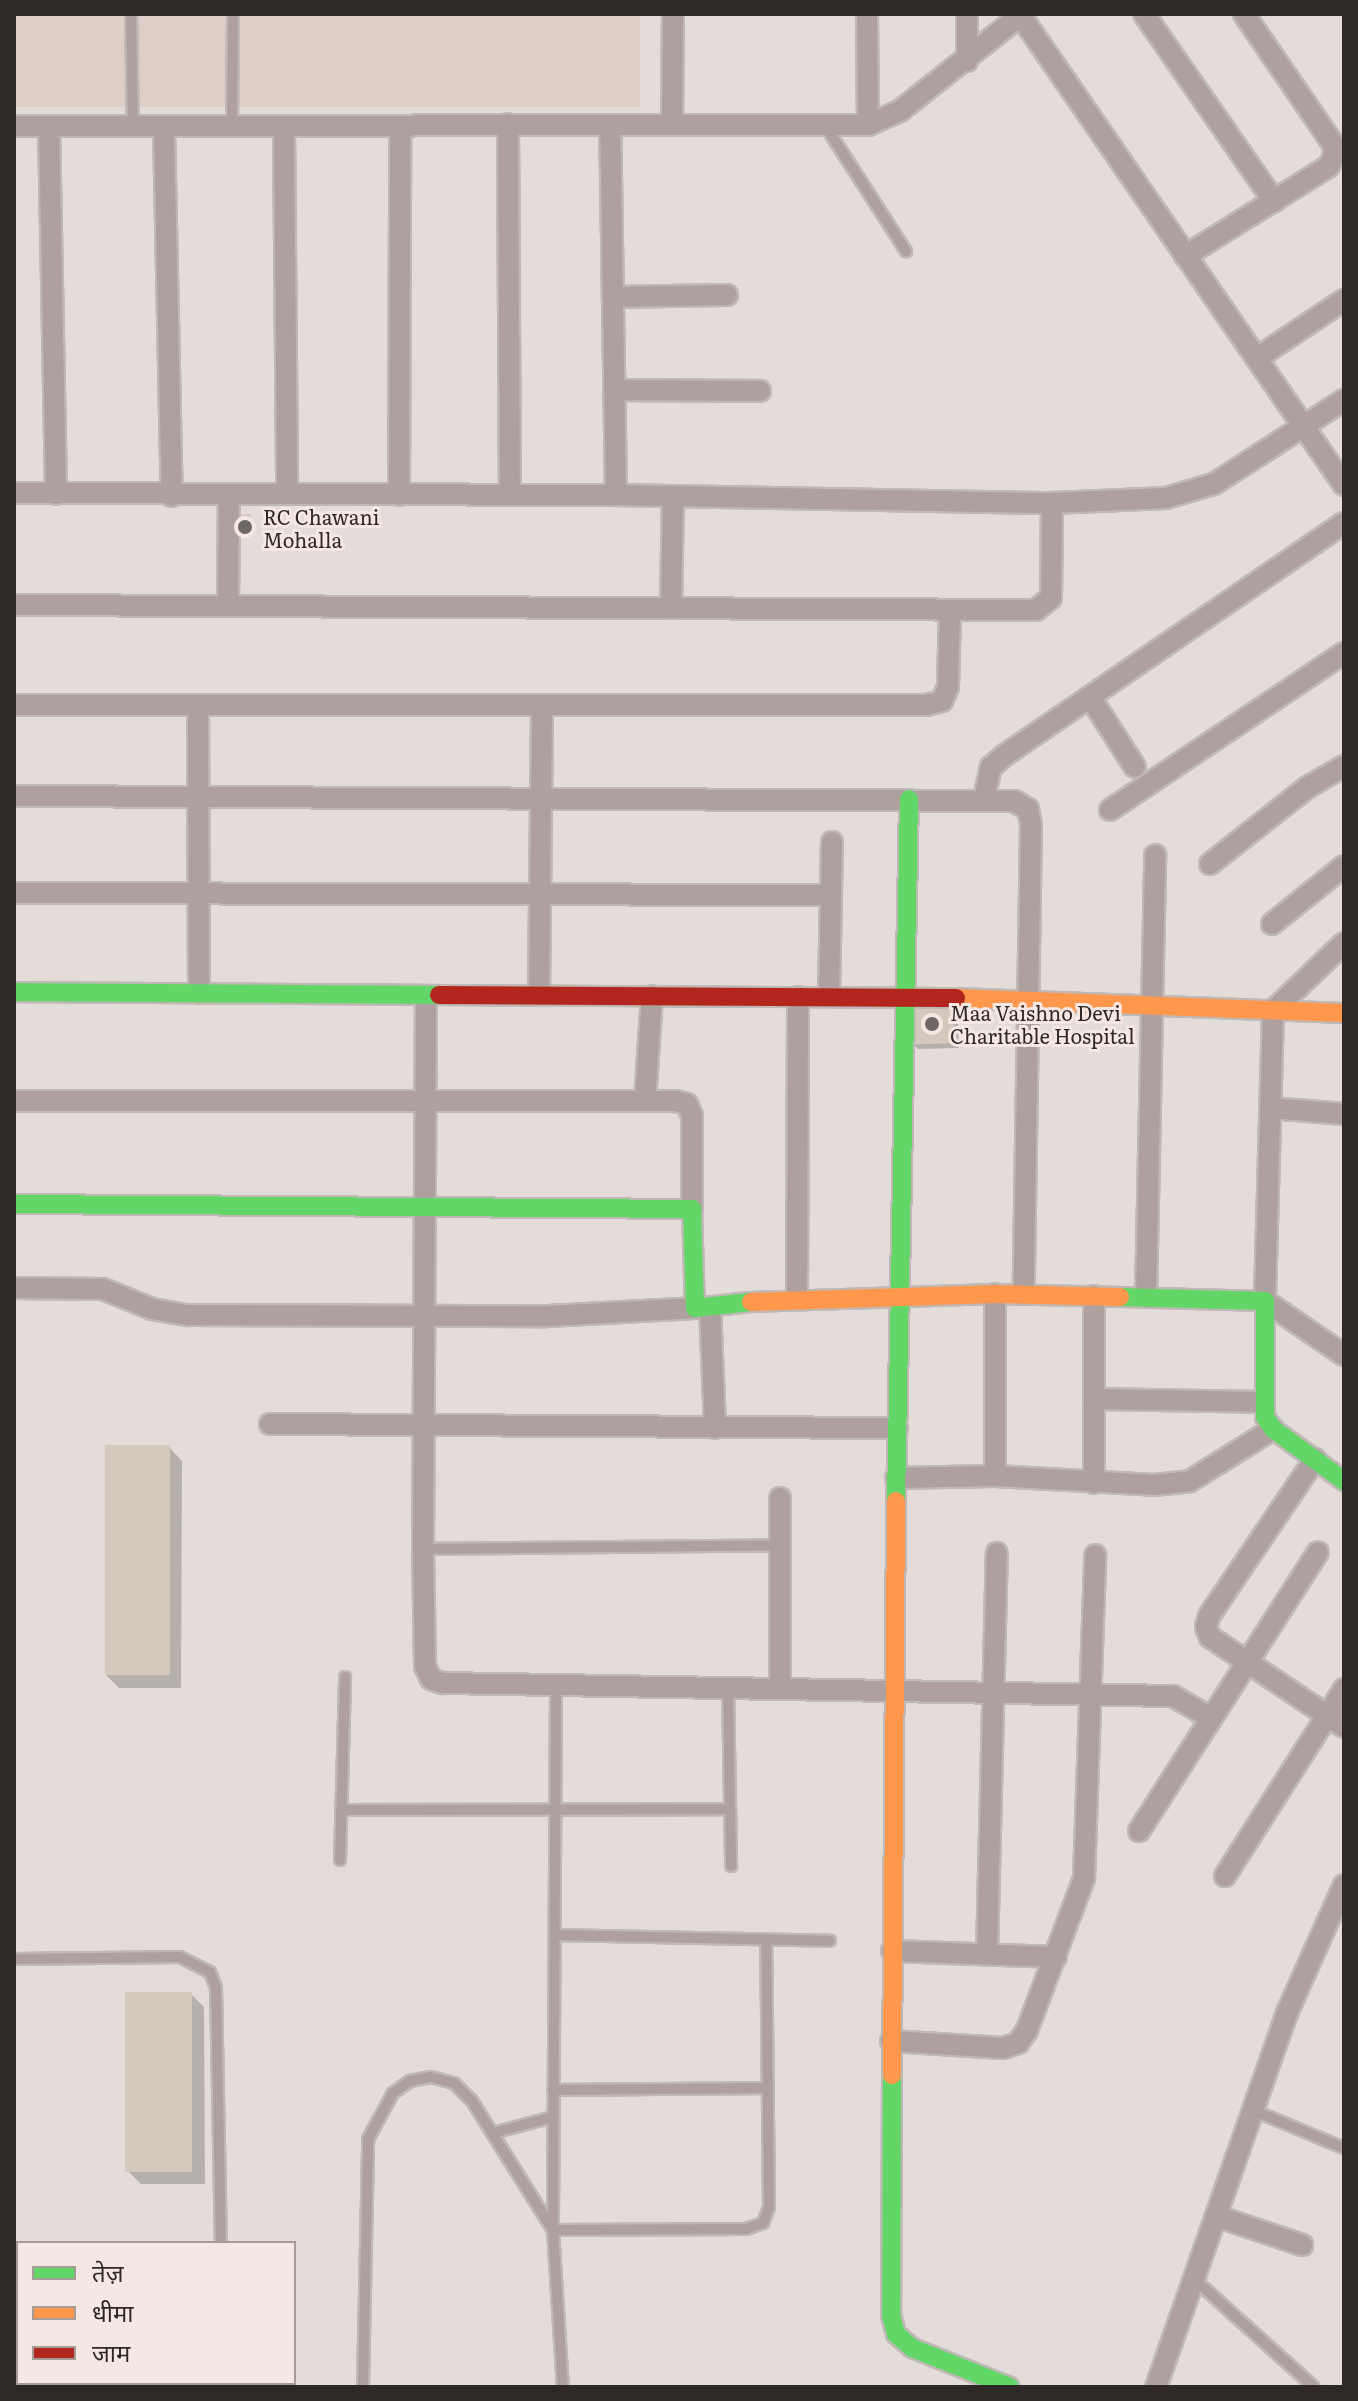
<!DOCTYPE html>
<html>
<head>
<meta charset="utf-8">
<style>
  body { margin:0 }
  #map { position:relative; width:1358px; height:2401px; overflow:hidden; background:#e4dcd9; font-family:Literata,"Noto Sans Devanagari",serif }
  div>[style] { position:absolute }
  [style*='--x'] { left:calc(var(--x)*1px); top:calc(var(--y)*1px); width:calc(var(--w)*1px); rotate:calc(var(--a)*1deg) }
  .built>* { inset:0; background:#ddcec8; transform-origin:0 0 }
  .shadow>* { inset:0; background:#0003; transform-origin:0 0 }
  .building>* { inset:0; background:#d4c9bd; transform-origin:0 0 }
  .roads { filter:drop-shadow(2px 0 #bfb9b6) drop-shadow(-2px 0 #bfb9b6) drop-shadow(0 2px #bfb9b6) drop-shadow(0 -2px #bfb9b6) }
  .lane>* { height:10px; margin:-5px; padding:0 5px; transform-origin:5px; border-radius:5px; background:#aea09f }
  .street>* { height:20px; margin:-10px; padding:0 10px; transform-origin:10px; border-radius:10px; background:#aea09f }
  .fast>* { height:18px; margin:-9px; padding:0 9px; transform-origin:9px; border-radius:9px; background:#63d668 }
  .slow>* { height:18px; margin:-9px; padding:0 9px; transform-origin:9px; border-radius:9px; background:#ff974d }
  .jam>* { height:18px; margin:-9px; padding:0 9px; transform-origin:9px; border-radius:9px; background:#b3261e }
  .dots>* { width:22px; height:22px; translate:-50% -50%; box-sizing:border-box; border:4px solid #f5e8e2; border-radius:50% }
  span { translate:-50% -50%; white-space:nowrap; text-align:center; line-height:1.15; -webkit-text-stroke:6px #f5e8e2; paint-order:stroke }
  .poi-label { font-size:20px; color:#2e2927 }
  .left { translate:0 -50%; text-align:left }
  .frame { position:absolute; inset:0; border:16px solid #2e2927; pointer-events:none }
  .legend { position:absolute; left:16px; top:2241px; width:280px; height:144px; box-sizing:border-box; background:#f5e8e2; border:2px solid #a59c97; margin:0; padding:10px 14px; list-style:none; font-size:24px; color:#2e2927 }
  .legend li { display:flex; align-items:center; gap:16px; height:40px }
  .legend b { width:40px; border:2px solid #a59c97 }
</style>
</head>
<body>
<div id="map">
  <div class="built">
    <i style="left:14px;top:14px;width:626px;height:93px"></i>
  </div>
  <div class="shadow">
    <i style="clip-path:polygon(250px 516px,253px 535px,246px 535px,244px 532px)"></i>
    <i style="clip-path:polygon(952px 1008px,958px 1015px,959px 1048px,918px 1049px,912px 1043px)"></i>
    <i style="clip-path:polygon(169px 1447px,182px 1461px,181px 1688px,119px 1688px,106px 1675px)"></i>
    <i style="clip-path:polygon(191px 1994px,204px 2007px,205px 2184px,141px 2184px,128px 2171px)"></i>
    <i style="left:130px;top:2383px;width:76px;height:4px"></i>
  </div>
  <div class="building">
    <i style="left:241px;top:514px;width:10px;height:19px"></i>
    <i style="left:953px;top:1006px;width:37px;height:43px;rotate:88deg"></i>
    <i style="left:105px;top:1445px;width:65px;height:230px"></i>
    <i style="left:125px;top:1992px;width:67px;height:180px"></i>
    <i style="left:128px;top:2383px;width:65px;height:4px"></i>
  </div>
  <div class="roads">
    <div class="lane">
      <i style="--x:131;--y:14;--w:114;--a:89"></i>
      <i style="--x:826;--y:127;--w:148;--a:57.2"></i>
      <i style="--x:232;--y:128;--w:114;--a:-89.5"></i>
      <i style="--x:423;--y:1549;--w:357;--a:-0.6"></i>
      <i style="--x:556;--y:1685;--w:545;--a:90.32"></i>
      <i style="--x:553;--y:2230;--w:157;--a:86.4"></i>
      <i style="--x:728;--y:1687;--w:179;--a:89"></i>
      <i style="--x:341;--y:1810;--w:389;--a:-0.1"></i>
      <i style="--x:340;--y:1860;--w:183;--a:-88.4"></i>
      <i style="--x:555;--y:1935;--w:275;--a:1.2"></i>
      <i style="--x:14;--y:1959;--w:166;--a:-0.7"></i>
      <i style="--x:180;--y:1957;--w:34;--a:27"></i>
      <i style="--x:210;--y:1972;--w:17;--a:69"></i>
      <i style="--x:216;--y:1988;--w:255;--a:88.9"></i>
      <i style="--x:553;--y:2090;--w:214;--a:-0.5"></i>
      <i style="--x:1255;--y:2111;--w:96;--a:22.6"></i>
      <i style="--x:493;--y:2133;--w:62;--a:-14.9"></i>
      <i style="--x:1194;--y:2279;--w:161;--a:42"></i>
      <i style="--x:222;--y:2383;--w:4;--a:90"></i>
      <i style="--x:363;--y:2387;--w:248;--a:-88.8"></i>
      <i style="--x:368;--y:2139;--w:52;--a:-61.5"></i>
      <i style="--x:393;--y:2093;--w:21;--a:-35"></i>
      <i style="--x:410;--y:2081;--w:21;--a:-11"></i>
      <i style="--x:431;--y:2077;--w:24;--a:15"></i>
      <i style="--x:454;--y:2083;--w:25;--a:45"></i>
      <i style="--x:472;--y:2101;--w:152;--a:57.9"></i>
      <i style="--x:553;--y:2230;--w:193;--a:-0.3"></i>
      <i style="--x:746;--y:2229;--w:18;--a:-19"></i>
      <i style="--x:763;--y:2223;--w:17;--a:-69"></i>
      <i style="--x:769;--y:2207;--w:267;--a:-90.6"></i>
    </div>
    <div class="street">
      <i style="--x:867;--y:14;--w:111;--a:89.5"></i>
      <i style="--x:1144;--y:14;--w:228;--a:55.2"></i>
      <i style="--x:1020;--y:15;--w:571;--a:55.42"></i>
      <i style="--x:967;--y:61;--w:47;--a:-90"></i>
      <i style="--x:508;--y:124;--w:370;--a:89.7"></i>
      <i style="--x:672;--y:125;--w:111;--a:-89.5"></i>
      <i style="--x:14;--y:126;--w:854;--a:-0.07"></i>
      <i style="--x:868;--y:125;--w:36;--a:-24"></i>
      <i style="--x:901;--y:110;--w:154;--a:-38.4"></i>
      <i style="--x:49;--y:126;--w:368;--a:88.9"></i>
      <i style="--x:164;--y:128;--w:368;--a:88.8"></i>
      <i style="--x:284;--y:128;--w:366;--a:89.5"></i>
      <i style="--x:1185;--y:256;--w:170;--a:-32"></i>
      <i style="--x:1329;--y:166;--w:12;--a:-66"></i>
      <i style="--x:1334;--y:155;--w:11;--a:-95"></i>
      <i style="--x:1333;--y:144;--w:158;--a:-124.4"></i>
      <i style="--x:613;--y:297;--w:114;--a:-1"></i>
      <i style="--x:1257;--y:358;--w:105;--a:-33.7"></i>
      <i style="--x:614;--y:390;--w:146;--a:0.4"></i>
      <i style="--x:14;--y:493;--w:602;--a:0.19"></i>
      <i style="--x:616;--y:495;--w:370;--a:-90.9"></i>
      <i style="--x:399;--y:495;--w:369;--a:-89.8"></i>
      <i style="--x:616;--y:495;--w:436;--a:1.1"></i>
      <i style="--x:1052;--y:503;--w:114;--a:-2.5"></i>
      <i style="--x:1166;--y:498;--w:50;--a:-16.3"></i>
      <i style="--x:1214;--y:484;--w:155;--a:-32.9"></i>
      <i style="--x:14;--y:605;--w:1022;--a:0.28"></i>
      <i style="--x:1036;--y:610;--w:19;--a:-39"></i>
      <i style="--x:1051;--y:598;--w:95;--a:-89.4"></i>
      <i style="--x:228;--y:606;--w:111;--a:-89.5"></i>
      <i style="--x:671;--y:608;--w:112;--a:-89"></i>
      <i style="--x:1090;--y:697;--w:83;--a:57.3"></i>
      <i style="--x:14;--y:705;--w:912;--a:0"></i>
      <i style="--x:926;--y:705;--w:16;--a:-14"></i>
      <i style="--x:942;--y:701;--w:15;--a:-67"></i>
      <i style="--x:948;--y:687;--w:77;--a:-88.5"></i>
      <i style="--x:198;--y:709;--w:284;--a:89.8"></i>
      <i style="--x:14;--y:796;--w:1000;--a:0.29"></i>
      <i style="--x:1014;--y:801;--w:16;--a:30"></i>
      <i style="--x:1028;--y:809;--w:16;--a:79"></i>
      <i style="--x:1031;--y:825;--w:469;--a:90.9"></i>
      <i style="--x:984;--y:799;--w:33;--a:-78"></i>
      <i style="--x:991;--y:767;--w:18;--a:-41"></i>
      <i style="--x:1005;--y:755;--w:411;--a:-34.4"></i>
      <i style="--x:1110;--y:810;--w:282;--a:-33.9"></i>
      <i style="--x:1210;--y:864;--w:125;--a:-38.2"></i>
      <i style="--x:1308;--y:787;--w:42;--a:-30.3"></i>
      <i style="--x:14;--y:893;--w:817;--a:0.14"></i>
      <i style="--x:1272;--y:924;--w:92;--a:-38.9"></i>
      <i style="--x:1344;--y:943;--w:98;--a:136.2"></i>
      <i style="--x:1273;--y:1011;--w:290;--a:91.6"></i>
      <i style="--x:1265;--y:1301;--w:96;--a:34.4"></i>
      <i style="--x:539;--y:995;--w:286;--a:-89.4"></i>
      <i style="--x:426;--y:996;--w:553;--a:90.31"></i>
      <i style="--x:423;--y:1549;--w:117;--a:89"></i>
      <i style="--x:425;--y:1666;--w:14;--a:65"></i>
      <i style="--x:431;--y:1679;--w:12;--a:20"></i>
      <i style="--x:442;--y:1683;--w:731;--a:1.02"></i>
      <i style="--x:1173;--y:1696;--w:44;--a:30.1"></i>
      <i style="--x:829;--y:996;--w:154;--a:-88.9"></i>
      <i style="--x:14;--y:1101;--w:661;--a:0"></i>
      <i style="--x:675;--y:1101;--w:12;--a:14"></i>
      <i style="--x:687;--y:1104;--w:13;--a:67"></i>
      <i style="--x:692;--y:1116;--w:93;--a:90"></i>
      <i style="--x:645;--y:1101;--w:105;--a:-86.2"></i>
      <i style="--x:1271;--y:1108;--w:73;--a:4.7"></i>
      <i style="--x:14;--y:1288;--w:89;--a:0.6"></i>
      <i style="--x:103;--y:1289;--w:53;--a:22.2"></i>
      <i style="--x:152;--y:1309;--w:36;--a:10"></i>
      <i style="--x:187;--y:1315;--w:361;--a:0.2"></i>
      <i style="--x:548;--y:1316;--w:147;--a:-3.1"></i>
      <i style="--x:1094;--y:1296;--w:187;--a:90"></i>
      <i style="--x:1146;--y:1297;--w:442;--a:-88.8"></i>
      <i style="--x:797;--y:1298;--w:301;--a:-89.8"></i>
      <i style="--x:710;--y:1307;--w:121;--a:87.6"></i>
      <i style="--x:1094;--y:1399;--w:169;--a:1"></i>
      <i style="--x:270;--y:1424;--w:627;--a:0.37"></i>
      <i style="--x:1315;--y:1459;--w:189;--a:124"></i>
      <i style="--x:1209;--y:1616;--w:11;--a:105"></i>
      <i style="--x:1206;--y:1627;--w:11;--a:68"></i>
      <i style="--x:1210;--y:1637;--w:161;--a:33.9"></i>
      <i style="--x:995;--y:1476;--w:182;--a:-90"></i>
      <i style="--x:896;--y:1478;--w:99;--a:-1.2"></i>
      <i style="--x:995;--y:1476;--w:159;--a:3.2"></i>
      <i style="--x:1154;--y:1485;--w:36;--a:-6"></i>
      <i style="--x:1190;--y:1481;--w:98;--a:-32.1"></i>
      <i style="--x:780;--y:1498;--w:188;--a:90"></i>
      <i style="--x:1139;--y:1831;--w:331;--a:-57.3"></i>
      <i style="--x:1225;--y:1876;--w:222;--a:-57.5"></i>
      <i style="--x:892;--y:1951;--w:164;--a:2.1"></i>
      <i style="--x:987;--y:1954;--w:401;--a:-88.6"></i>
      <i style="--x:891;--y:2041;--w:112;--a:3.6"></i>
      <i style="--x:1003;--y:2048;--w:16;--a:-18"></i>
      <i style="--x:1018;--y:2043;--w:16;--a:-55"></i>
      <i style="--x:1027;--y:2030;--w:162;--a:-69.4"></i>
      <i style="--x:1084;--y:1878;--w:323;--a:-88"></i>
      <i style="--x:1216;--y:2216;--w:91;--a:18.6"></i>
      <i style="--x:1156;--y:2387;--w:396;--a:-70.7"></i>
      <i style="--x:1287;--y:2013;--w:140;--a:-66"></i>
    </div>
    <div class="fast">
      <i style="--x:14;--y:992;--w:425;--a:0.4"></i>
      <i style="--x:14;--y:1204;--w:678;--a:0.42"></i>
      <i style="--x:692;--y:1209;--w:99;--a:88.3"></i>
      <i style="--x:695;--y:1308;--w:56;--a:-6.1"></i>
      <i style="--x:1120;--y:1297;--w:145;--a:1.6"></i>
      <i style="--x:1265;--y:1301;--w:116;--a:90"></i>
      <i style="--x:1265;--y:1417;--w:14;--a:56"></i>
      <i style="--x:1273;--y:1429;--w:88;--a:36.2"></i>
      <i style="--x:896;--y:1501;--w:702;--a:-88.94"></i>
      <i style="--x:892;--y:2075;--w:240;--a:90.2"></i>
      <i style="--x:891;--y:2315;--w:20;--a:75"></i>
      <i style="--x:896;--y:2334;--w:21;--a:41"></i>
      <i style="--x:912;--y:2348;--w:105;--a:21.7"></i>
    </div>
    <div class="slow">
      <i style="--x:956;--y:998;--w:388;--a:2.2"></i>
      <i style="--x:751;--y:1302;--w:244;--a:-1.9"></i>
      <i style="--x:995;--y:1294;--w:125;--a:1.4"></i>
      <i style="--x:892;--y:2075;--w:574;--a:-89.6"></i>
    </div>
    <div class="jam">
      <i style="--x:439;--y:995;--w:517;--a:0.33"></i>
    </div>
  </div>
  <div class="dots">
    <i style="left:245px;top:527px;background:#6e6865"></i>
    <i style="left:932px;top:1024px;background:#6e6865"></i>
  </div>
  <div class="poi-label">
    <span class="left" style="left:263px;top:528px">RC Chawani<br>Mohalla</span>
    <span class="left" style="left:950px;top:1024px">Maa Vaishno Devi<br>Charitable Hospital</span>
  </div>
  <div class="frame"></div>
  <ul class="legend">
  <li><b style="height:10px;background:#63d668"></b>तेज़</li>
  <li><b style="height:10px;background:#ff974d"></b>धीमा</li>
  <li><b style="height:10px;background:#b3261e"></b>जाम</li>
  </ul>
</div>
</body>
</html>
